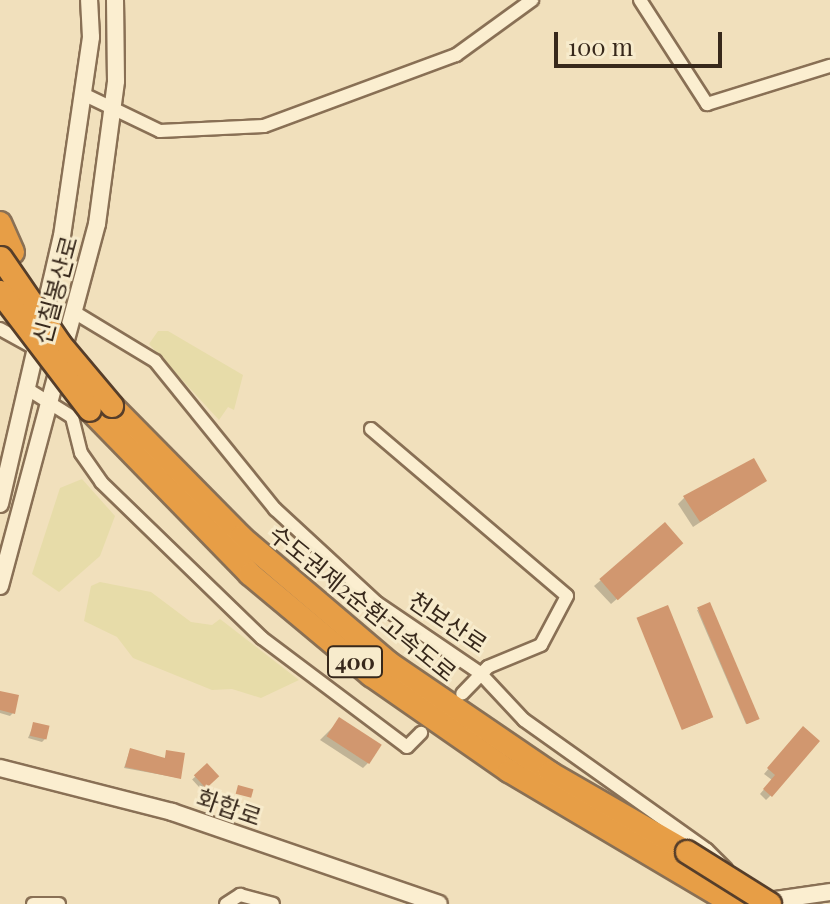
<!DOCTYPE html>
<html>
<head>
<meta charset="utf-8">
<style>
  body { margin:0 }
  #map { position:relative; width:830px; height:904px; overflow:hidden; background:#f1e0bc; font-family:"Playfair Display","Noto Sans KR",serif }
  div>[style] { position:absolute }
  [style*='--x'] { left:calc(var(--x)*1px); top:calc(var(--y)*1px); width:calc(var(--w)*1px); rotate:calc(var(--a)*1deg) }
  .farmland>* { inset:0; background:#e7dca9 }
  .shadow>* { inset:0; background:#0003; transform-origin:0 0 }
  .building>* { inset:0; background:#d1976f; transform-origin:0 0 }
  .roads { filter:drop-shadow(2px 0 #897055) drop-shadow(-2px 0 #897055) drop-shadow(0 2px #897055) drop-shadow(0 -2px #897055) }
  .street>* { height:12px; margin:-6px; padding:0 6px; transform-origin:6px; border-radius:6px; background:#fbeed0 }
  .secondary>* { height:16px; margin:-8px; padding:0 8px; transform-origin:8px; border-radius:8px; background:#fbeed0 }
  .highway>* { height:22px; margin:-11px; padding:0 11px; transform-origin:11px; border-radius:11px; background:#e79e46 }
  .bridges { filter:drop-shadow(2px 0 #563e2a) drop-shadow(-2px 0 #563e2a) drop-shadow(0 2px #563e2a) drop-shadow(0 -2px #563e2a) }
  .highway-bridge>* { height:22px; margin:-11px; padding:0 11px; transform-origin:11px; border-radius:11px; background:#e79e46 }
  span { translate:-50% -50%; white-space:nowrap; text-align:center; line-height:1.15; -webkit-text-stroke:6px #f7ebcc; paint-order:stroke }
  .shield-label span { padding:2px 6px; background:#f7ebcc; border:2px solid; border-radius:6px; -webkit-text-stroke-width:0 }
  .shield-label { font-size:22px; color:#37281b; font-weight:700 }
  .street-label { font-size:24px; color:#37281b }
  .scale { position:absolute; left:554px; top:32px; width:168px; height:36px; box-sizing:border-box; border:4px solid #37281b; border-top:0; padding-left:10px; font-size:24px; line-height:28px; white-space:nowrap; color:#37281b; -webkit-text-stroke:6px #f7ebcc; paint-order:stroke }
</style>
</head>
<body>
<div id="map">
  <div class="farmland">
    <i style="clip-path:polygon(158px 331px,168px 331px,243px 375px,234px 410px,228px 407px,219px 420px,149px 344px)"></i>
    <i style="clip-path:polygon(82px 479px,115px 516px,100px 556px,59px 592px,32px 574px,60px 488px)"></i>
    <i style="clip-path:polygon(100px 582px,151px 592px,191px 622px,212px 625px,220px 619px,299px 680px,261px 698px,232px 689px,212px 690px,133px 658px,117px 637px,84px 621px,91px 586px)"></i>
  </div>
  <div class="shadow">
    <i style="clip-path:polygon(765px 480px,693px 527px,678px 504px,685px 497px)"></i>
    <i style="clip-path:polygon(674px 550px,611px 604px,594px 586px,601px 580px)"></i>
    <i style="clip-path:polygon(697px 610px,698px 610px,758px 719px,746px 724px)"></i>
    <i style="clip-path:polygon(638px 619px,711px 718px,683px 729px)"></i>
    <i style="clip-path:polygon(0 693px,13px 713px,10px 716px,0 713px)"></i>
    <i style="clip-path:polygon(340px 720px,368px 763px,363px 768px,320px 740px)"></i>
    <i style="clip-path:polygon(34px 724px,45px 739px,42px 742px,28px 738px)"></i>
    <i style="clip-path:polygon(799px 733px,771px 795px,766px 800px,760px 794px,772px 780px,764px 774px)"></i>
    <i style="clip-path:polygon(130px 750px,164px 760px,167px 752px,179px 778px,124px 768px)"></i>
    <i style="left:207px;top:766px;width:13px;height:20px;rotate:48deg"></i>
  </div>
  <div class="building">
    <i style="clip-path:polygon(754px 458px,767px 481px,700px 522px,683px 496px)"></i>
    <i style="left:665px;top:522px;width:28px;height:87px;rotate:49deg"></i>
    <i style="left:710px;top:602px;width:127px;height:14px;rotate:67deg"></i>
    <i style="left:668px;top:605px;width:121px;height:34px;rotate:68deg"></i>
    <i style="clip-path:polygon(0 691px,19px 695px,15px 714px,0 710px)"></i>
    <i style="left:339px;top:717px;width:51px;height:23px;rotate:33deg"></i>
    <i style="left:33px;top:722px;width:17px;height:14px;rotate:13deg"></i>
    <i style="clip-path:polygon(803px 726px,820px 741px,772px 797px,763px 789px,775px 775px,767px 768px)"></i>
    <i style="clip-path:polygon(130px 748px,165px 758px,166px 750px,185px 753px,181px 779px,125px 767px)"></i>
    <i style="left:207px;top:763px;width:18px;height:18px;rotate:47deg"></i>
    <i style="left:238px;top:785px;width:16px;height:9px;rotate:15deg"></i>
  </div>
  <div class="roads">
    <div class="street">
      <i style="--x:640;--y:0;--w:124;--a:57.2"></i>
      <i style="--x:707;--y:104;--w:129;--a:-17.2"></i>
      <i style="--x:83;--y:94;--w:85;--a:25.7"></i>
      <i style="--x:160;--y:131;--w:104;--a:-2.8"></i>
      <i style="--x:264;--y:126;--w:205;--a:-20.3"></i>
      <i style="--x:456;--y:55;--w:94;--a:-35.9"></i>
      <i style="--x:74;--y:312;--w:95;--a:31.2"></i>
      <i style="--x:155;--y:361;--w:191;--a:51"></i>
      <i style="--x:275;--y:509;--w:139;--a:42.7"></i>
      <i style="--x:377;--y:603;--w:125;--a:34.2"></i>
      <i style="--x:480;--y:673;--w:64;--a:46.9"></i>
      <i style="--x:524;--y:720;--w:224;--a:35.4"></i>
      <i style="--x:707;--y:850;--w:27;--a:45"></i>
      <i style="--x:0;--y:329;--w:43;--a:28.9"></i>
      <i style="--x:29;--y:390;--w:51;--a:32.1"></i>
      <i style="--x:72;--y:417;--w:37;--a:76"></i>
      <i style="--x:81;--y:453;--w:35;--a:55"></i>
      <i style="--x:101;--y:482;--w:224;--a:44.1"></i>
      <i style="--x:262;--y:638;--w:181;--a:36.9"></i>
      <i style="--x:407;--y:747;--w:20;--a:-45"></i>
      <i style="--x:371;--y:429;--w:257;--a:40.4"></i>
      <i style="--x:567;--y:596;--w:55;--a:118"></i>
      <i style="--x:541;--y:645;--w:57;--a:157.5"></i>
      <i style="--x:488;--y:667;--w:37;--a:134"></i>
      <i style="--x:33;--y:904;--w:26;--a:0"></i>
      <i style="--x:226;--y:904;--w:17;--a:-33"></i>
      <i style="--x:240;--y:895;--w:34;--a:15"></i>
    </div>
    <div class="secondary">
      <i style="--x:0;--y:504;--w:275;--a:-77"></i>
      <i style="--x:62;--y:236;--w:201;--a:-81.7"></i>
      <i style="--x:91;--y:37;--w:37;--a:-93"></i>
      <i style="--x:0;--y:586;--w:375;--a:-75"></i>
      <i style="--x:97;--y:224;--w:144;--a:-82.4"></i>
      <i style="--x:116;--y:81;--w:81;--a:-90.7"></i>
      <i style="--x:0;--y:768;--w:178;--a:14.3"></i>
      <i style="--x:172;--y:812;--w:282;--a:19"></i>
      <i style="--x:747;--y:904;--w:84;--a:-8.2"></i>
    </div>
    <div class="highway">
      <i style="--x:0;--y:223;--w:32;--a:66"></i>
      <i style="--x:112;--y:406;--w:184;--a:45.4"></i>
      <i style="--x:241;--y:537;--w:194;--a:40.4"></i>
      <i style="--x:389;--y:663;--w:195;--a:34.3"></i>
      <i style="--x:550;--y:773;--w:158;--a:30"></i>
      <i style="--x:90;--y:410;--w:229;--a:45.7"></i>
      <i style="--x:250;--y:574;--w:158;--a:39.9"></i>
      <i style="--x:371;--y:675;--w:168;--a:34.8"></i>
      <i style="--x:509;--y:771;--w:261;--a:30.6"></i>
    </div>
  </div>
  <div class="bridges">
    <div class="highway-bridge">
      <i style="--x:1;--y:258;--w:104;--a:55.5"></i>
      <i style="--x:60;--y:344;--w:81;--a:50"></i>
      <i style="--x:0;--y:292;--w:148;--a:52.7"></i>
      <i style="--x:687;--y:852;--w:98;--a:32.1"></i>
    </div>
  </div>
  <div class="shield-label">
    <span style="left:355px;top:662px">400</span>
  </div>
  <div class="street-label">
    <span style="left:55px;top:290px;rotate:-75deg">신칠봉산로</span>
    <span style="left:363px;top:603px;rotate:39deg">수도권제2순환고속도로</span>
    <span style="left:448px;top:622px;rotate:34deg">천보산로</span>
    <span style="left:229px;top:807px;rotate:19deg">화합로</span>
  </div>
  <div class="scale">100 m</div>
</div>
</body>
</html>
